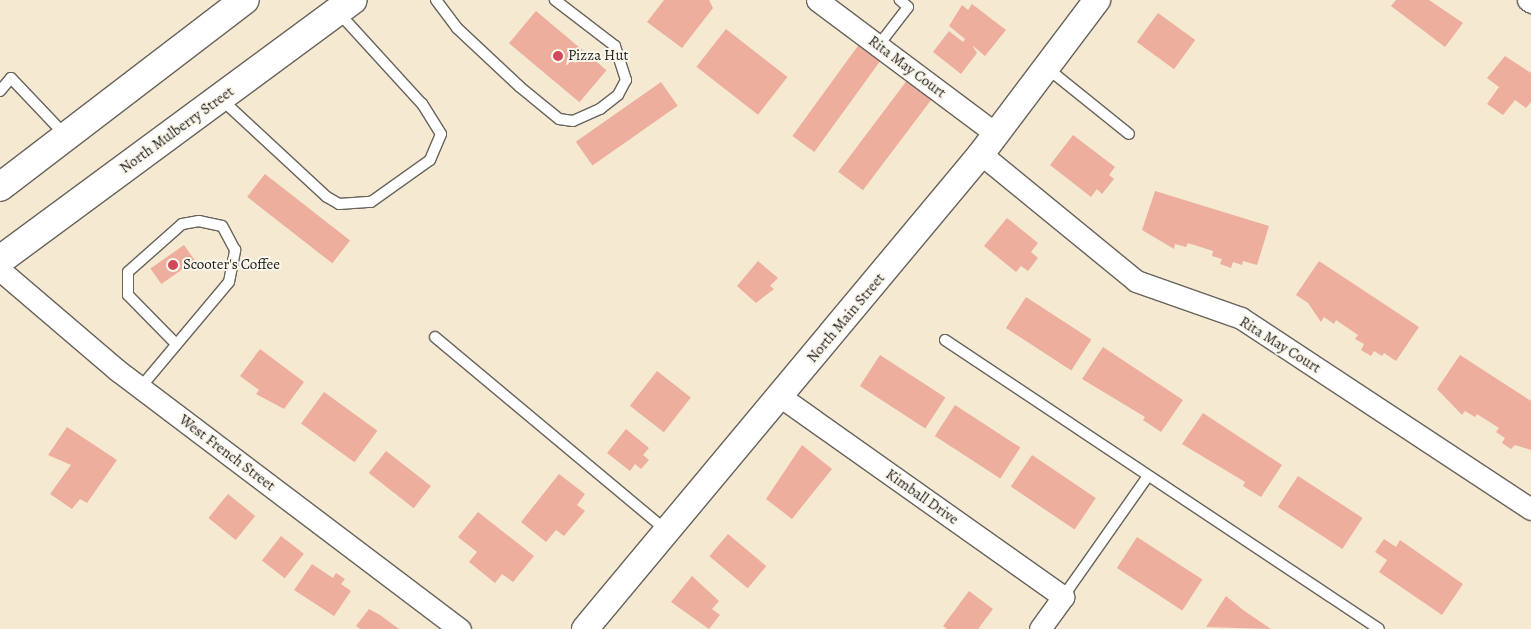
<!DOCTYPE html>
<html>
<head>
<meta charset="utf-8">
<style>
  body { margin:0 }
  #map { position:relative; width:1531px; height:629px; overflow:hidden; background:#f5e9d2; font-family:Alegreya,serif }
  div>[style] { position:absolute }
  [style*='--x'] { left:calc(var(--x)*1px); top:calc(var(--y)*1px); width:calc(var(--w)*1px); rotate:calc(var(--a)*1deg) }
  .building>* { inset:0; background:#edae9e; transform-origin:0 0 }
  .roads { filter:drop-shadow(1px 0 #68645c) drop-shadow(-1px 0 #68645c) drop-shadow(0 1px #68645c) drop-shadow(0 -1px #68645c) }
  .service>* { height:10px; margin:-5px; padding:0 5px; transform-origin:5px; border-radius:5px; background:#fff }
  .minor>* { height:21px; margin:-10.5px; padding:0 10.5px; transform-origin:10.5px; border-radius:10.5px; background:#fff }
  .tertiary>* { height:26px; margin:-13px; padding:0 13px; transform-origin:13px; border-radius:13px; background:#fff }
  .primary>* { height:28px; margin:-14px; padding:0 14px; transform-origin:14px; border-radius:14px; background:#fff }
  .dots>* { width:14px; height:14px; translate:-50% -50%; box-sizing:border-box; border:2px solid #fbf7ec; border-radius:50% }
  span { translate:-50% -50%; white-space:nowrap; text-align:center; line-height:1.15; -webkit-text-stroke:4px #fbf7ec; paint-order:stroke }
  .poi-label { font-size:15px; color:#1c1c1c }
  .left { translate:0 -50%; text-align:left }
  .street-label { font-size:15px; color:#1c1c1c }
</style>
</head>
<body>
<div id="map">
  <div class="building">
    <i style="clip-path:polygon(664px 0,709px 0,713px 8px,682px 48px,647px 22px)"></i>
    <i style="clip-path:polygon(1396px 0,1429px 0,1463px 23px,1445px 47px,1391px 6px)"></i>
    <i style="clip-path:polygon(972px 4px,1006px 30px,985px 56px,972px 45px,977px 53px,961px 74px,933px 52px,949px 31px,963px 42px,965px 39px,949px 26px,962px 5px,968px 10px)"></i>
    <i style="left:536px;top:11px;width:92px;height:42px;rotate:40deg"></i>
    <i style="left:1158px;top:13px;width:46px;height:36px;rotate:36deg"></i>
    <i style="left:726px;top:29px;width:78px;height:48px;rotate:38deg"></i>
    <i style="left:860px;top:43px;width:27px;height:115px;rotate:36deg"></i>
    <i style="clip-path:polygon(1505px 56px,1531px 73px,1531px 102px,1526px 108px,1515px 100px,1503px 115px,1487px 104px,1499px 87px,1487px 78px)"></i>
    <i style="left:908px;top:79px;width:31px;height:116px;rotate:37deg"></i>
    <i style="left:661px;top:82px;width:29px;height:104px;rotate:55deg"></i>
    <i style="clip-path:polygon(1073px 135px,1115px 167px,1109px 175px,1114px 179px,1102px 194px,1097px 189px,1091px 197px,1050px 165px)"></i>
    <i style="left:265px;top:174px;width:108px;height:29px;rotate:38deg"></i>
    <i style="clip-path:polygon(1155px 191px,1269px 226px,1257px 265px,1243px 261px,1242px 265px,1233px 262px,1231px 268px,1220px 264px,1222px 259px,1212px 256px,1213px 251px,1188px 243px,1186px 247px,1175px 244px,1174px 249px,1142px 230px)"></i>
    <i style="clip-path:polygon(1007px 218px,1038px 243px,1031px 252px,1038px 258px,1028px 271px,1021px 266px,1016px 272px,984px 246px)"></i>
    <i style="left:184px;top:245px;width:19px;height:41px;rotate:55deg"></i>
    <i style="clip-path:polygon(758px 261px,778px 278px,770px 286px,774px 289px,756px 303px,737px 286px)"></i>
    <i style="clip-path:polygon(1319px 261px,1419px 327px,1396px 361px,1384px 353px,1382px 356px,1374px 351px,1371px 356px,1361px 350px,1364px 344px,1355px 339px,1358px 335px,1336px 320px,1334px 324px,1324px 317px,1321px 322px,1308px 303px,1296px 295px)"></i>
    <i style="left:1026px;top:297px;width:78px;height:37px;rotate:33deg"></i>
    <i style="clip-path:polygon(1103px 347px,1183px 400px,1161px 432px,1143px 420px,1145px 417px,1082px 379px)"></i>
    <i style="clip-path:polygon(260px 349px,304px 382px,284px 409px,256px 394px,259px 390px,240px 376px)"></i>
    <i style="left:880px;top:355px;width:78px;height:37px;rotate:33deg"></i>
    <i style="clip-path:polygon(1460px 355px,1531px 401px,1531px 450px,1515px 445px,1511px 449px,1502px 443px,1505px 438px,1496px 432px,1499px 428px,1477px 414px,1475px 417px,1465px 411px,1462px 415px,1437px 389px)"></i>
    <i style="left:657px;top:371px;width:43px;height:44px;rotate:38deg"></i>
    <i style="left:324px;top:392px;width:66px;height:39px;rotate:36deg"></i>
    <i style="left:955px;top:405px;width:78px;height:37px;rotate:33deg"></i>
    <i style="clip-path:polygon(1203px 413px,1282px 465px,1261px 497px,1243px 486px,1245px 482px,1182px 444px)"></i>
    <i style="clip-path:polygon(67px 427px,117px 460px,87px 503px,80px 499px,72px 509px,50px 494px,71px 465px,48px 455px)"></i>
    <i style="clip-path:polygon(626px 429px,649px 448px,643px 455px,649px 460px,641px 469px,635px 464px,630px 471px,607px 453px)"></i>
    <i style="clip-path:polygon(802px 445px,832px 469px,792px 519px,766px 499px)"></i>
    <i style="left:386px;top:451px;width:57px;height:28px;rotate:38deg"></i>
    <i style="left:1032px;top:455px;width:77px;height:38px;rotate:34deg"></i>
    <i style="clip-path:polygon(559px 474px,585px 494px,577px 505px,585px 511px,564px 536px,556px 530px,546px 542px,521px 522px)"></i>
    <i style="left:1298px;top:476px;width:77px;height:37px;rotate:33deg"></i>
    <i style="left:228px;top:494px;width:35px;height:31px;rotate:39deg"></i>
    <i style="clip-path:polygon(478px 512px,534px 556px,513px 582px,502px 574px,495px 583px,469px 562px,477px 552px,458px 537px)"></i>
    <i style="left:728px;top:534px;width:50px;height:29px;rotate:40deg"></i>
    <i style="left:281px;top:536px;width:29px;height:31px;rotate:38deg"></i>
    <i style="left:1137px;top:537px;width:78px;height:37px;rotate:33deg"></i>
    <i style="clip-path:polygon(1384px 539px,1396px 547px,1400px 540px,1463px 584px,1442px 615px,1379px 572px,1387px 560px,1375px 552px)"></i>
    <i style="clip-path:polygon(312px 564px,333px 578px,336px 573px,345px 579px,341px 584px,351px 591px,334px 616px,294px 590px)"></i>
    <i style="clip-path:polygon(692px 576px,719px 601px,712px 609px,720px 615px,709px 629px,671px 602px)"></i>
    <i style="clip-path:polygon(969px 591px,993px 609px,978px 629px,947px 629px,943px 626px)"></i>
    <i style="clip-path:polygon(1226px 596px,1243px 610px,1271px 629px,1206px 627px)"></i>
    <i style="clip-path:polygon(369px 609px,380px 615px,399px 629px,360px 629px,356px 626px)"></i>
  </div>
  <div class="roads">
    <div class="service">
      <i style="--x:436;--y:0;--w:35;--a:53"></i>
      <i style="--x:457;--y:28;--w:86;--a:43.1"></i>
      <i style="--x:520;--y:87;--w:50;--a:39.4"></i>
      <i style="--x:559;--y:119;--w:14;--a:8"></i>
      <i style="--x:573;--y:121;--w:30;--a:-24"></i>
      <i style="--x:600;--y:109;--w:23;--a:-38"></i>
      <i style="--x:618;--y:95;--w:17;--a:-62"></i>
      <i style="--x:626;--y:80;--w:36;--a:-108"></i>
      <i style="--x:615;--y:46;--w:76;--a:-142.5"></i>
      <i style="--x:878;--y:46;--w:49;--a:-52.4"></i>
      <i style="--x:908;--y:7;--w:11;--a:-139"></i>
      <i style="--x:1047;--y:68;--w:105;--a:38.8"></i>
      <i style="--x:0;--y:91;--w:17;--a:-50"></i>
      <i style="--x:11;--y:78;--w:80;--a:46.5"></i>
      <i style="--x:221;--y:99;--w:144;--a:42.8"></i>
      <i style="--x:327;--y:197;--w:14;--a:30"></i>
      <i style="--x:339;--y:204;--w:32;--a:-4"></i>
      <i style="--x:371;--y:202;--w:72;--a:-35.4"></i>
      <i style="--x:430;--y:160;--w:28;--a:-67"></i>
      <i style="--x:441;--y:134;--w:36;--a:-122"></i>
      <i style="--x:422;--y:104;--w:123;--a:-132.4"></i>
      <i style="--x:435;--y:337;--w:301;--a:39.9"></i>
      <i style="--x:945;--y:340;--w:521;--a:33.66"></i>
      <i style="--x:140;--y:388;--w:138;--a:-50"></i>
      <i style="--x:229;--y:282;--w:33;--a:-79"></i>
      <i style="--x:235;--y:250;--w:27;--a:-118"></i>
      <i style="--x:222;--y:226;--w:24;--a:-168"></i>
      <i style="--x:199;--y:221;--w:17;--a:170"></i>
      <i style="--x:182;--y:224;--w:72;--a:138.4"></i>
      <i style="--x:128;--y:272;--w:23;--a:90"></i>
      <i style="--x:128;--y:295;--w:69;--a:45.6"></i>
      <i style="--x:1063;--y:597;--w:148;--a:-54.9"></i>
    </div>
    <div class="minor">
      <i style="--x:817;--y:0;--w:224;--a:36.8"></i>
      <i style="--x:1528;--y:0;--w:4;--a:34"></i>
      <i style="--x:981;--y:154;--w:200;--a:39.3"></i>
      <i style="--x:1136;--y:281;--w:111;--a:19.4"></i>
      <i style="--x:1241;--y:318;--w:347;--a:33.4"></i>
      <i style="--x:0;--y:270;--w:154;--a:40.5"></i>
      <i style="--x:117;--y:370;--w:430;--a:37.1"></i>
      <i style="--x:781;--y:397;--w:346;--a:35.3"></i>
      <i style="--x:1063;--y:597;--w:39;--a:126"></i>
    </div>
    <div class="tertiary">
      <i style="--x:585;--y:629;--w:618;--a:-50.18"></i>
      <i style="--x:981;--y:154;--w:193;--a:-53"></i>
    </div>
    <div class="primary">
      <i style="--x:0;--y:187;--w:308;--a:-37.4"></i>
      <i style="--x:0;--y:260;--w:438;--a:-36.4"></i>
    </div>
  </div>
  <div class="dots">
    <i style="left:558px;top:56px;background:#d1495b"></i>
    <i style="left:173px;top:265px;background:#d1495b"></i>
  </div>
  <div class="poi-label">
    <span class="left" style="left:568px;top:56px">Pizza Hut</span>
    <span class="left" style="left:183px;top:265px">Scooter's Coffee</span>
  </div>
  <div class="street-label">
    <span style="left:907px;top:67px;rotate:37deg">Rita May Court</span>
    <span style="left:177px;top:130px;rotate:-36deg">North Mulberry Street</span>
    <span style="left:846px;top:318px;rotate:-50deg">North Main Street</span>
    <span style="left:1280px;top:345px;rotate:32deg">Rita May Court</span>
    <span style="left:227px;top:453px;rotate:37deg">West French Street</span>
    <span style="left:922px;top:497px;rotate:35deg">Kimball Drive</span>
  </div>
</div>
</body>
</html>
